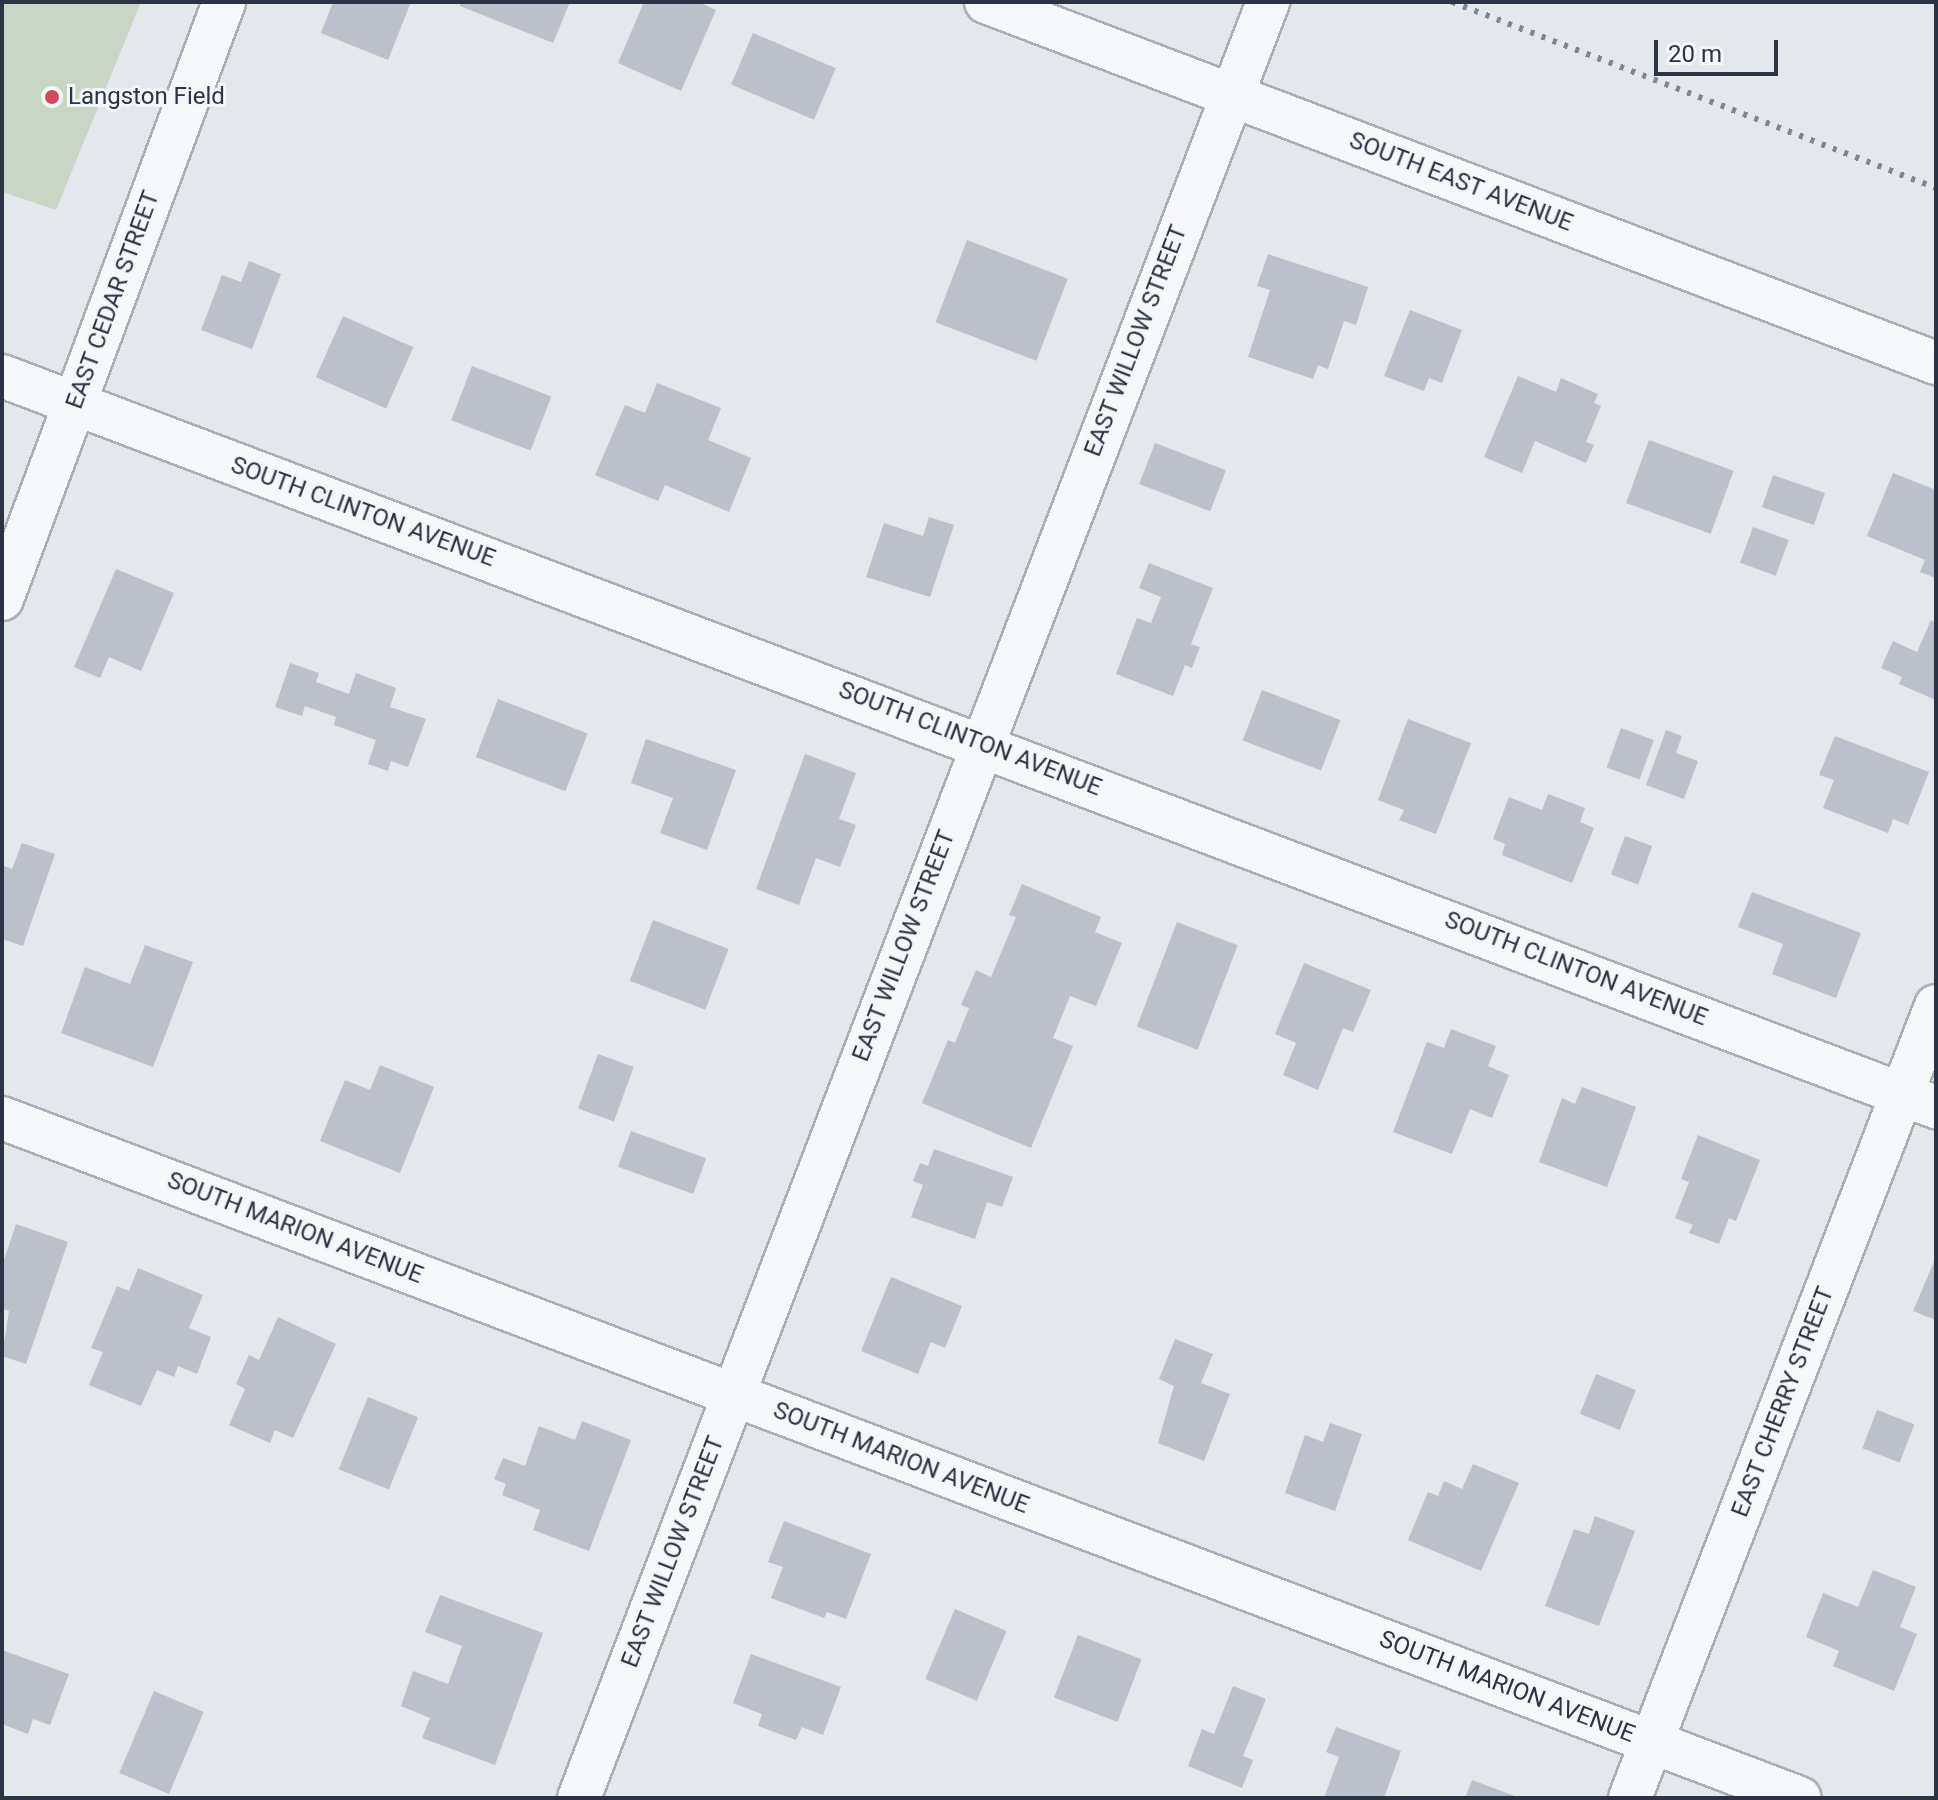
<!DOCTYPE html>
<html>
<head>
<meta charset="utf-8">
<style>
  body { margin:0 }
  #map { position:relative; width:1938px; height:1800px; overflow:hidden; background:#e4e7ec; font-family:Roboto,sans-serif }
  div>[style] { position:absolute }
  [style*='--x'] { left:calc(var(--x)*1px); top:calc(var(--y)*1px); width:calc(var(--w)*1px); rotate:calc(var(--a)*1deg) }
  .green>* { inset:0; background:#c9d6c5 }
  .building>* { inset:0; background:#bbc0ca; transform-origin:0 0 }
  .roads { filter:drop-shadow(2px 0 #a9aeb7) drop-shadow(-2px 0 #a9aeb7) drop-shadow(0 2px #a9aeb7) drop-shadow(0 -2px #a9aeb7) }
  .minor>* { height:42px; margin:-21px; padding:0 21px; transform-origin:21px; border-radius:21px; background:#f7f8fa }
  .rail>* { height:6px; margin-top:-3px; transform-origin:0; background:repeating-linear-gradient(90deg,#7d8696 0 4px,transparent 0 12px) }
  .dots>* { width:22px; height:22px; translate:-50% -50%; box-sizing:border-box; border:4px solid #f4f6f9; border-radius:50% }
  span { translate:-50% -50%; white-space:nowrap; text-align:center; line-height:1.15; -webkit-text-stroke:6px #f4f6f9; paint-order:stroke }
  .poi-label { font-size:24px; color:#2b3445 }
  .left { translate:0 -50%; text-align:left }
  .street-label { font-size:24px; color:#2b3445 }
  .frame { position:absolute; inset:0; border:4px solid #2b3445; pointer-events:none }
  .scale { position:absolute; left:1654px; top:40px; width:124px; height:36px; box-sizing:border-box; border:4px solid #2b3445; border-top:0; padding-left:10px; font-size:24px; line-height:28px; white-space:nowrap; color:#2b3445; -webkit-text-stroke:6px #f4f6f9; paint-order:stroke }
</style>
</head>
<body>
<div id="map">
  <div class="green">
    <i style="clip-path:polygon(2px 2px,141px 2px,56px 210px,2px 192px)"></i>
  </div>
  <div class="building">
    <i style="clip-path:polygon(333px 2px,411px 2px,388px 60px,321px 33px)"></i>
    <i style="clip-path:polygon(461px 2px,570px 2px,553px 43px,460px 6px)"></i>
    <i style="clip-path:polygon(644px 2px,698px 2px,716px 10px,681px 91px,618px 63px)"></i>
    <i style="left:753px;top:33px;width:90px;height:56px;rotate:23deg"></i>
    <i style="left:967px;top:240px;width:108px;height:88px;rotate:21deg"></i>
    <i style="clip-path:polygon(1268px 254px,1368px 287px,1356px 325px,1344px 321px,1328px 369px,1318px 365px,1313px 379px,1248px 357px,1270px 290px,1257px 286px)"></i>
    <i style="clip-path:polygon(249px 261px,281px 274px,252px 349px,201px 330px,222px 275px,241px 282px)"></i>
    <i style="clip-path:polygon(1410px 310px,1462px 330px,1442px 383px,1429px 378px,1424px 391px,1384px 376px)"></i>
    <i style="left:343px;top:316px;width:77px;height:67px;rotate:24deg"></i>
    <i style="left:472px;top:366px;width:85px;height:58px;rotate:21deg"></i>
    <i style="clip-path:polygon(1518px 376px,1556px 392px,1561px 378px,1598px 394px,1594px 403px,1601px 406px,1586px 442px,1594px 445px,1586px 463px,1535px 441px,1522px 473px,1484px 457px)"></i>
    <i style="clip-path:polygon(657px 383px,721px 408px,708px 440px,751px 458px,729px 512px,665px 485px,658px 501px,595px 475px,625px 405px,645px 413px)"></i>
    <i style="left:1649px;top:440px;width:90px;height:67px;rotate:20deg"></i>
    <i style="left:1155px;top:443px;width:76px;height:44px;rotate:21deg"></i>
    <i style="clip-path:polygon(1893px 473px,1936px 490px,1936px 578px,1920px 572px,1925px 560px,1867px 536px)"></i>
    <i style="left:1773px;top:475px;width:55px;height:34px;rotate:19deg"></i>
    <i style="clip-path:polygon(929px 517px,954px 525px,930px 597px,866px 577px,884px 523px,923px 536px)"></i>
    <i style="left:1753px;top:527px;width:38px;height:38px;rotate:20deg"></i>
    <i style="clip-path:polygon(1149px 563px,1213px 588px,1191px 644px,1200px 647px,1192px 668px,1185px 665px,1173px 696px,1116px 674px,1137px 618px,1151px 623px,1161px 597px,1139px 588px)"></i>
    <i style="clip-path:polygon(116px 569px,174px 593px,141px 671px,109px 657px,100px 678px,74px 667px)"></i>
    <i style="clip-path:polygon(1931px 620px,1936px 623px,1936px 700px,1899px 684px,1902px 677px,1881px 668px,1893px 641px,1917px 652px)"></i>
    <i style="clip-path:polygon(290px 663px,319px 673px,316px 682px,349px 694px,356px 673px,396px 688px,390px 707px,426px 719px,408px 767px,391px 761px,388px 771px,368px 764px,376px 740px,334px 725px,336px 717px,305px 706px,302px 716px,275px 707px)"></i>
    <i style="left:1262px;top:690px;width:84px;height:54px;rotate:21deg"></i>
    <i style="left:498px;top:699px;width:96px;height:62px;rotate:21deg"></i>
    <i style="clip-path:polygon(1408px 719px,1471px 743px,1436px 834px,1399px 820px,1404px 810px,1378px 800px)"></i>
    <i style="left:1621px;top:728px;width:35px;height:42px;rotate:20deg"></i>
    <i style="clip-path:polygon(1666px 730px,1682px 736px,1676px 753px,1698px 761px,1684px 799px,1646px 785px)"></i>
    <i style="clip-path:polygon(1835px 736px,1929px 772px,1908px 825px,1893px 819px,1888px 833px,1823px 808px,1834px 780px,1819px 775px)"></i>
    <i style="clip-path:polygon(646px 739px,736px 770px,707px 850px,660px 833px,673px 798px,631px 783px)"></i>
    <i style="clip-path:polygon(805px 754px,856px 773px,839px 819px,856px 825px,840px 867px,816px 858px,799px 905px,756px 889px)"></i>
    <i style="clip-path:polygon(1548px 794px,1585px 808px,1580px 822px,1594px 828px,1572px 883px,1502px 855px,1505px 844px,1493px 839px,1509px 797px,1542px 810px)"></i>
    <i style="left:1625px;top:836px;width:29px;height:41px;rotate:20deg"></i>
    <i style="clip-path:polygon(22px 843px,55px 854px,23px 946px,2px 939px,2px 865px,12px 869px)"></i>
    <i style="clip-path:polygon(1022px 884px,1101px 917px,1095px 932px,1122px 943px,1096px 1006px,1070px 996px,1053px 1038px,1073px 1046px,1031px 1148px,922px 1103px,948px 1040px,955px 1043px,969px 1008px,961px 1005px,976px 970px,991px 977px,1016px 917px,1009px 915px)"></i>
    <i style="clip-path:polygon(1752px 892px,1861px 933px,1836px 998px,1772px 974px,1783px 944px,1738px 927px)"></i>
    <i style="left:653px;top:920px;width:81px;height:65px;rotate:21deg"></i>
    <i style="left:1177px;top:922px;width:65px;height:112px;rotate:21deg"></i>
    <i style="clip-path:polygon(145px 945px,193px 962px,153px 1067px,61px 1033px,85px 967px,130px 984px)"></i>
    <i style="clip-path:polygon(1304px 963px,1371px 990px,1353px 1032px,1343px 1028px,1318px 1090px,1283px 1075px,1296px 1043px,1275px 1034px)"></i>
    <i style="clip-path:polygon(1451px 1029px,1496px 1046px,1488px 1066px,1509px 1075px,1492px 1118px,1470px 1109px,1452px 1154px,1393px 1132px,1427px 1042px,1444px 1048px)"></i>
    <i style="left:598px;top:1054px;width:38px;height:58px;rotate:20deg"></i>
    <i style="clip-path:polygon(380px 1065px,434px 1087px,400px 1173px,320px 1141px,345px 1080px,370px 1090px)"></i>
    <i style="clip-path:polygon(1582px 1087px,1636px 1107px,1607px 1187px,1539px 1162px,1562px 1098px,1575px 1104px)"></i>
    <i style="left:631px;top:1131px;width:80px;height:38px;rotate:20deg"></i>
    <i style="clip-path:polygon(1698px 1135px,1760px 1160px,1736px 1221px,1729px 1218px,1719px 1244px,1689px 1233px,1693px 1225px,1675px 1218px,1689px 1182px,1681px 1179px)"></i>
    <i style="clip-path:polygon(934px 1149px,1013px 1177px,1002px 1207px,987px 1202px,975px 1239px,911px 1217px,923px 1185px,913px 1181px,920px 1163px,928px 1166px)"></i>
    <i style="clip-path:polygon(16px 1224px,68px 1242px,26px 1364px,2px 1356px,9px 1311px,2px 1308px,2px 1266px)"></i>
    <i style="clip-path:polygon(1936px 1257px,1936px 1320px,1913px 1311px)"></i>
    <i style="clip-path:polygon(138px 1268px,203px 1295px,189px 1328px,211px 1337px,197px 1374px,178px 1366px,174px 1377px,157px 1370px,141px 1406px,89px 1385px,103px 1352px,91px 1348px,117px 1286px,129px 1291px)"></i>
    <i style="clip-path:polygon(891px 1277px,962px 1306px,945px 1348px,931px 1342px,918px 1374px,861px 1351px)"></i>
    <i style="clip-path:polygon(278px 1317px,336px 1344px,293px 1438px,275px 1430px,270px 1443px,229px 1425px,245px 1389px,236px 1384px,249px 1355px,259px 1360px)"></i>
    <i style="clip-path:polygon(1175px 1339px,1213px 1354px,1201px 1383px,1230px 1394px,1204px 1461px,1158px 1443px,1174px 1386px,1159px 1379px)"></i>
    <i style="left:1596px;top:1374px;width:43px;height:43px;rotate:22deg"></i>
    <i style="left:368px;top:1397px;width:54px;height:78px;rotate:22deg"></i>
    <i style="left:1877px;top:1410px;width:40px;height:41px;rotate:21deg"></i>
    <i style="clip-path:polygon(582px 1421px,631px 1440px,589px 1551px,533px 1530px,540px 1510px,502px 1495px,506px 1484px,494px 1479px,503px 1458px,525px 1466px,539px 1426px,575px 1440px)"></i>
    <i style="clip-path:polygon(1330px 1423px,1362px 1434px,1335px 1511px,1285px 1493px,1305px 1435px,1323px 1442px)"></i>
    <i style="clip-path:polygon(1473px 1464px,1519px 1483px,1481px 1571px,1408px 1540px,1428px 1492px,1438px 1496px,1444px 1481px,1462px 1489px)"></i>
    <i style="clip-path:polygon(1595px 1516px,1635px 1531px,1599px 1626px,1545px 1606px,1574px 1529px,1589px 1534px)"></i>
    <i style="clip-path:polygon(784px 1521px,871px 1554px,846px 1619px,827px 1612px,824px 1618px,771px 1598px,783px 1567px,768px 1562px)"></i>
    <i style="clip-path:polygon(1873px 1570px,1916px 1587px,1900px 1627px,1917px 1634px,1894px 1691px,1833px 1666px,1839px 1651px,1806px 1637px,1823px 1593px,1858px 1607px)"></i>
    <i style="clip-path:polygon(440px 1595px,543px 1633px,495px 1765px,422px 1738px,430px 1718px,401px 1706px,413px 1671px,448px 1684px,462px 1646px,425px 1632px)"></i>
    <i style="left:955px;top:1609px;width:56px;height:76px;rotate:23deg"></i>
    <i style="left:1078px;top:1635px;width:68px;height:67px;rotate:21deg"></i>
    <i style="clip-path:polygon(2px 1650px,69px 1674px,50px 1725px,33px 1719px,28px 1734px,2px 1724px)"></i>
    <i style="clip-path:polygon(751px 1654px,841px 1687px,823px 1735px,802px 1727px,796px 1740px,758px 1726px,762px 1714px,733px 1703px)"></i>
    <i style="clip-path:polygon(1233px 1686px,1266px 1699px,1243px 1756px,1253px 1760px,1242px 1788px,1188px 1766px,1202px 1729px,1214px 1734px)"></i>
    <i style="left:154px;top:1691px;width:54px;height:89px;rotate:23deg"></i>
    <i style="clip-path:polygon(1336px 1727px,1401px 1751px,1384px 1798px,1324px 1798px,1339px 1757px,1326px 1752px)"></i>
    <i style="clip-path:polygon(1472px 1780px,1520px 1798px,1465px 1798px)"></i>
  </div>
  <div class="roads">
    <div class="minor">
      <i style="--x:986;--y:2;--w:1016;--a:20.81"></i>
      <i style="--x:2;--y:376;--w:2068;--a:20.71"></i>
      <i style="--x:2;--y:599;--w:637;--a:-69.6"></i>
      <i style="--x:2;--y:1118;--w:1922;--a:20.72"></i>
      <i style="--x:579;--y:1798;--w:1924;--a:-69.01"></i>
      <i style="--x:1630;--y:1798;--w:849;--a:-68.88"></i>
    </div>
  </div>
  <div class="rail">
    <i style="--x:1452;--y:2;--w:519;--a:21.02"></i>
  </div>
  <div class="dots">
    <i style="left:52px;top:97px;background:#d1495b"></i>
  </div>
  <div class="poi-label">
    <span class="left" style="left:68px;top:97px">Langston Field</span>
  </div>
  <div class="street-label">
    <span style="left:1461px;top:182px;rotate:21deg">SOUTH EAST AVENUE</span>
    <span style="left:113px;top:300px;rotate:-70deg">EAST CEDAR STREET</span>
    <span style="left:1136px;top:341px;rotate:-69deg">EAST WILLOW STREET</span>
    <span style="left:363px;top:512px;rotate:20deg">SOUTH CLINTON AVENUE</span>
    <span style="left:970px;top:739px;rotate:21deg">SOUTH CLINTON AVENUE</span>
    <span style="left:904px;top:946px;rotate:-69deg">EAST WILLOW STREET</span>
    <span style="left:1576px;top:969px;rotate:21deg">SOUTH CLINTON AVENUE</span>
    <span style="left:295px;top:1228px;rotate:21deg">SOUTH MARION AVENUE</span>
    <span style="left:1783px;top:1402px;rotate:-69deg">EAST CHERRY STREET</span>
    <span style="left:901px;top:1458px;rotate:21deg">SOUTH MARION AVENUE</span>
    <span style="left:673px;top:1552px;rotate:-69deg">EAST WILLOW STREET</span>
    <span style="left:1507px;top:1687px;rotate:21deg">SOUTH MARION AVENUE</span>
  </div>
  <div class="frame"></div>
  <div class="scale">20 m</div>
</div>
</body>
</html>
